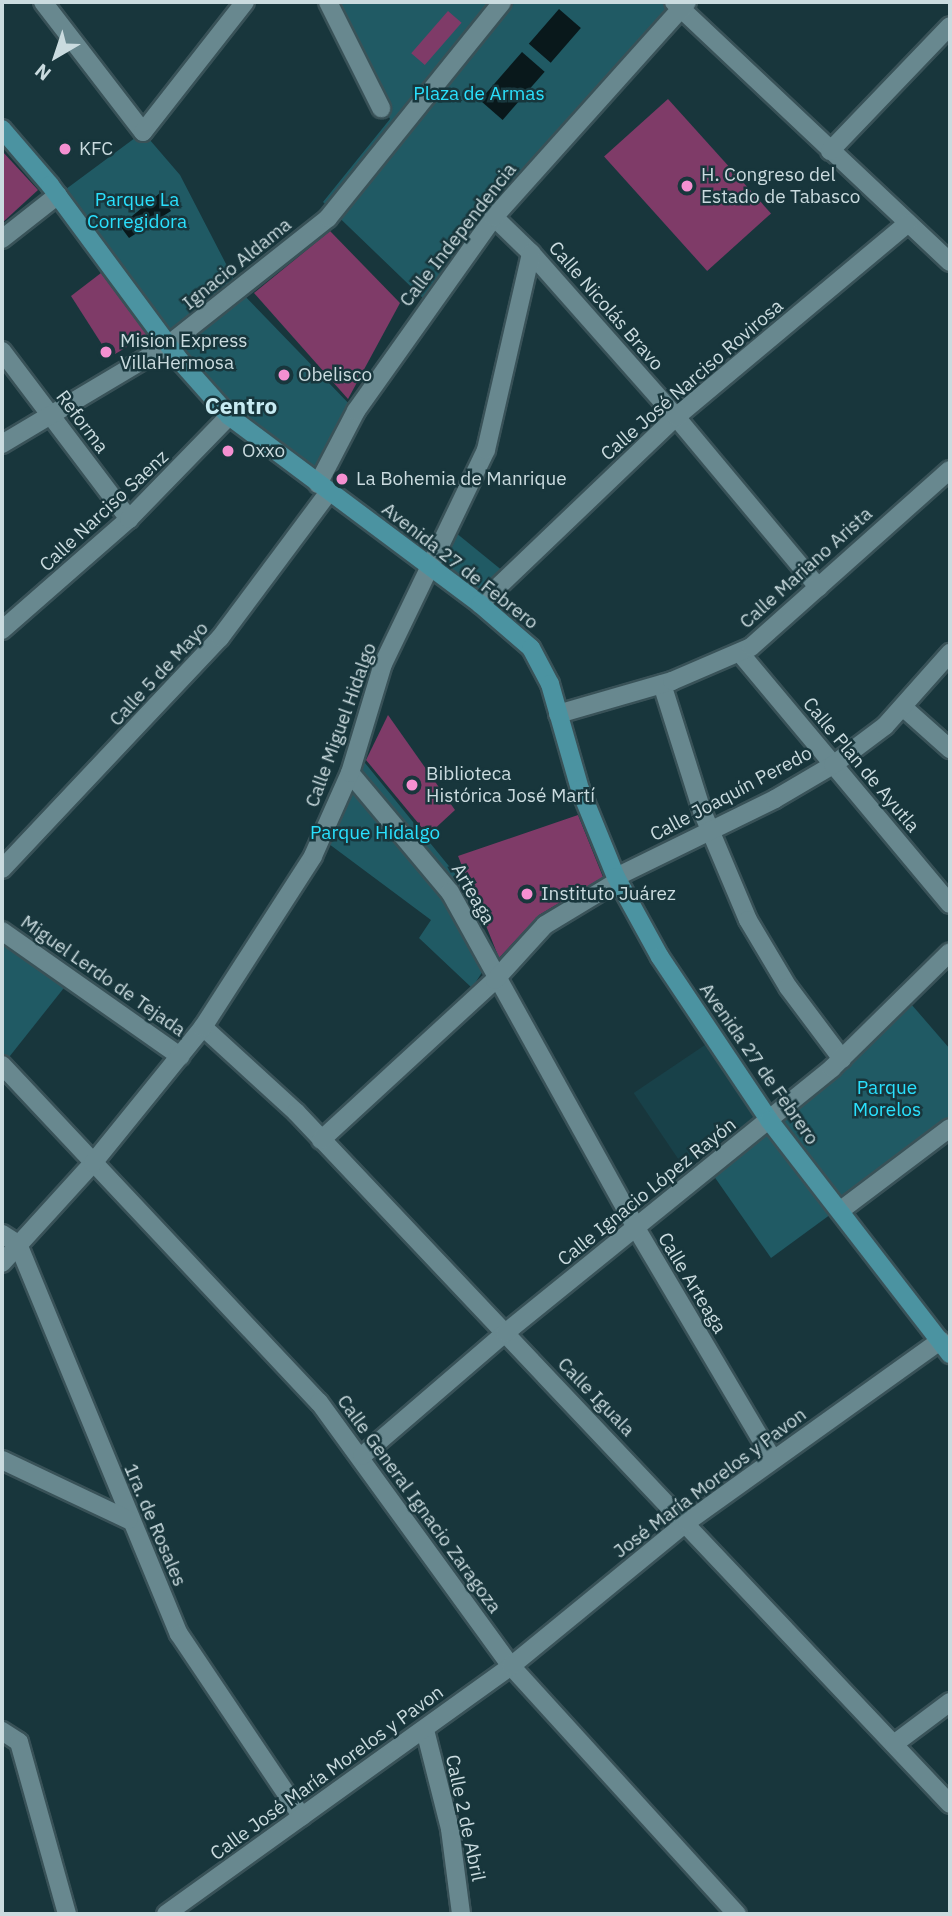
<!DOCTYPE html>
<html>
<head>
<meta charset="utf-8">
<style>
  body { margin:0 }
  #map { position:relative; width:952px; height:1916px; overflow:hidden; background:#18363c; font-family:"IBM Plex Sans",sans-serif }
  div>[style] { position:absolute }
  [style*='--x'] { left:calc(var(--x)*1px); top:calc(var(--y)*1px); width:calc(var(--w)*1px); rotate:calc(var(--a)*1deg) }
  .built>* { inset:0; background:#184149; transform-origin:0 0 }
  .green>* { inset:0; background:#205a64 }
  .water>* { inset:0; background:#09181b; transform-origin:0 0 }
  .building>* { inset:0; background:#7f3b68; transform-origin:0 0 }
  .roads { filter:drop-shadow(2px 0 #395258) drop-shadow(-2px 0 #395258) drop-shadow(0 2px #395258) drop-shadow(0 -2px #395258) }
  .minor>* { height:18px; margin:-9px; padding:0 9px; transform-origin:9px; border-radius:9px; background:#68888f }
  .major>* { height:18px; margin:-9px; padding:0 9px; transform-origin:9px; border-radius:9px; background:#4b93a1 }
  .dots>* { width:19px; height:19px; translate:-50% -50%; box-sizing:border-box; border:4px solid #18363c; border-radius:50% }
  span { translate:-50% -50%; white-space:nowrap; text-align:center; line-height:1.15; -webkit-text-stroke:5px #18363c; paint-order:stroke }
  .park-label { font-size:19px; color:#2ae0fd }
  .poi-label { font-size:19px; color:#cadbdf }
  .left { translate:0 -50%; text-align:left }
  .street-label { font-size:19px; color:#cadbdf }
  .quarter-label { font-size:23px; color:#c8ebf2; font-weight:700 }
  .frame { position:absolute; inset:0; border:4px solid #cadbdf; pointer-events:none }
  .north { position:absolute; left:21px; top:21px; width:70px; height:70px; -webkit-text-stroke:5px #18363c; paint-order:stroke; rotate:219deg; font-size:19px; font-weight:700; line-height:28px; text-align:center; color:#cadbdf }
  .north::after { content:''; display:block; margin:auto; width:24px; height:32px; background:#cadbdf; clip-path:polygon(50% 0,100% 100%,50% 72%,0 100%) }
</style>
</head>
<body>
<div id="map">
  <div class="built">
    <i style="left:705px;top:1045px;width:89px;height:86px;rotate:56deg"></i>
  </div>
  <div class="green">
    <i style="clip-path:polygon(328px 2px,674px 2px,678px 10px,429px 304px,323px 202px,390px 119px)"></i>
    <i style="clip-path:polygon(143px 132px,180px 175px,240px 291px,356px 411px,318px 484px,229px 416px,58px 195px)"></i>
    <i style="clip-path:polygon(450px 528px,509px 576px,480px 604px,430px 567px)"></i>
    <i style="clip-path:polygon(361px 758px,457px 876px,486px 966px,472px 988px,419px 938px,431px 920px,329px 844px)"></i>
    <i style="clip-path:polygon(2px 931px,71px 979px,2px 1066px)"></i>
    <i style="clip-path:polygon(905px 997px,950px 1049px,950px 1127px,771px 1258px,709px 1169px)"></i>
  </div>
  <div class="water">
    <i style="left:559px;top:9px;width:29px;height:46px;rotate:41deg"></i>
    <i style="left:522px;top:52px;width:30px;height:64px;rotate:41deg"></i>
    <i style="clip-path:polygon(160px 193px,171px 211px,129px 238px,120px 226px)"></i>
  </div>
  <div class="building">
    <i style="left:448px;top:11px;width:18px;height:56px;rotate:41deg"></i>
    <i style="left:668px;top:99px;width:154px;height:86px;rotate:48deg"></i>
    <i style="clip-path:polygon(2px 151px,38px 190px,2px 223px)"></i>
    <i style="clip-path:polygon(330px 231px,400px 303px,348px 399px,254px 293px)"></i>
    <i style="clip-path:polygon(101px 273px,147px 335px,110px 357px,71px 296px)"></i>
    <i style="clip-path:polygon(388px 715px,455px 810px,428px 835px,366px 760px)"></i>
    <i style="clip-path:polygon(578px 815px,603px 877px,539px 915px,499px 958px,458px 856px)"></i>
  </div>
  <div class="roads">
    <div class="minor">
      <i style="--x:43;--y:2;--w:164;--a:52.4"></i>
      <i style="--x:143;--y:132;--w:165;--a:-51.9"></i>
      <i style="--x:328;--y:2;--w:119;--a:63.4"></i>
      <i style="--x:674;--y:2;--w:379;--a:43.3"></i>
      <i style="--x:830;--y:151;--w:173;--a:-46.2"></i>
      <i style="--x:494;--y:217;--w:52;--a:44.2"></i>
      <i style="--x:531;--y:253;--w:219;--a:48.5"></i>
      <i style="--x:676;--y:417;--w:222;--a:50.1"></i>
      <i style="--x:2;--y:239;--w:71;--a:-38.2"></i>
      <i style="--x:2;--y:351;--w:211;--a:52.9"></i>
      <i style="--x:2;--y:444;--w:193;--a:-30.8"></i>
      <i style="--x:168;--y:345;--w:204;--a:-38.4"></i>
      <i style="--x:328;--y:218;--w:277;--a:-51.1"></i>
      <i style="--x:318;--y:484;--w:82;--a:-62.5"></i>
      <i style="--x:356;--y:411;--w:238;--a:-54.6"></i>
      <i style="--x:494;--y:217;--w:289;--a:-48.1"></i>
      <i style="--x:480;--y:604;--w:271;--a:-43.7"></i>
      <i style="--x:676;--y:417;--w:302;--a:-39.9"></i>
      <i style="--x:2;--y:630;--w:169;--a:-41.2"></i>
      <i style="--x:129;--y:519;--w:144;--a:-45.8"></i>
      <i style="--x:740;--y:653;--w:327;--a:50.1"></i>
      <i style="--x:662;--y:684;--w:133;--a:72.5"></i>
      <i style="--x:702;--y:811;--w:118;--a:67.1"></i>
      <i style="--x:748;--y:920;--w:78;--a:59.2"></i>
      <i style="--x:788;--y:987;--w:90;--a:53.1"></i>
      <i style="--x:904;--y:708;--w:62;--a:41.7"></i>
      <i style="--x:558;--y:714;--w:119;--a:-16.1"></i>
      <i style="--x:672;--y:681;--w:86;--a:-23.3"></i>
      <i style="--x:751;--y:647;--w:266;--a:-41.7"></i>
      <i style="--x:350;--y:773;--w:155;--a:50"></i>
      <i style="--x:450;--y:892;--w:384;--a:61"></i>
      <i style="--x:636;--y:1228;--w:269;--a:59.4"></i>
      <i style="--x:2;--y:869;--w:318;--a:-46.7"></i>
      <i style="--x:220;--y:638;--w:182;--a:-53.3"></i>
      <i style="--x:616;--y:877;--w:177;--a:-26.1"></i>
      <i style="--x:775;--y:799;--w:67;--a:-30.4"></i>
      <i style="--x:833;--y:765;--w:65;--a:-36.9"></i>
      <i style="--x:885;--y:726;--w:98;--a:-48.3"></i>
      <i style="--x:2;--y:931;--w:218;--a:35.1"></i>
      <i style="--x:203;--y:1027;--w:126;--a:42.4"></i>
      <i style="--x:296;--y:1112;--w:952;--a:46.62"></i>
      <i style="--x:2;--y:1065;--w:463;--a:46.8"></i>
      <i style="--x:319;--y:1402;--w:326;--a:54"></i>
      <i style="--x:511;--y:1666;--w:336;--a:47.7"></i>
      <i style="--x:321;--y:1140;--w:236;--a:-42.6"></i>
      <i style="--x:495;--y:980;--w:74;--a:-47.7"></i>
      <i style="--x:545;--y:925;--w:85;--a:-31.1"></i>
      <i style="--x:841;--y:1210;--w:136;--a:-37"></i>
      <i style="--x:2;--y:1234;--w:19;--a:32"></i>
      <i style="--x:18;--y:1244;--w:422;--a:67.6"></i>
      <i style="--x:179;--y:1634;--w:220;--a:56.1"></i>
      <i style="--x:2;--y:1263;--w:135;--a:-47.7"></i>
      <i style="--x:93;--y:1163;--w:175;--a:-51"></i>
      <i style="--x:203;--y:1027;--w:203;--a:-57.2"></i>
      <i style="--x:313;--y:856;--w:91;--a:-66"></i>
      <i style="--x:350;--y:773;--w:114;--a:-73.2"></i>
      <i style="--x:383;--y:664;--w:237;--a:-64.3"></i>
      <i style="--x:486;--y:450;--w:202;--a:-77.1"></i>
      <i style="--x:362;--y:1456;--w:189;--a:-40.7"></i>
      <i style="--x:505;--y:1333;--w:421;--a:-39"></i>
      <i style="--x:832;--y:1068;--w:165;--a:-44.5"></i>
      <i style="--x:2;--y:1460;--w:140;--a:25.3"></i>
      <i style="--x:425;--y:1730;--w:102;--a:75.8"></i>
      <i style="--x:450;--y:1829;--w:86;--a:82.6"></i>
      <i style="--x:2;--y:1731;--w:20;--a:33"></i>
      <i style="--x:19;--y:1742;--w:179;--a:74.4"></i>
      <i style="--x:894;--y:1744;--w:70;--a:-36.9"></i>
      <i style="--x:166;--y:1914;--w:425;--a:-35.7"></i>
      <i style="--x:511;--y:1666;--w:227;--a:-39.3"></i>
      <i style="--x:687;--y:1522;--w:312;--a:-35.6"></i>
    </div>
    <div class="major">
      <i style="--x:2;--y:129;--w:74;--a:49.4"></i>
      <i style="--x:50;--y:185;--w:220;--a:53.5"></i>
      <i style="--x:181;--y:362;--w:72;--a:48.4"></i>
      <i style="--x:229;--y:416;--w:314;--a:36.8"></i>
      <i style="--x:480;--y:604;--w:67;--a:40.8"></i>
      <i style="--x:531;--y:648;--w:41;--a:62.2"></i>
      <i style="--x:550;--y:684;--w:109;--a:74.1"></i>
      <i style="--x:580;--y:789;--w:95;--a:67.8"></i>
      <i style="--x:616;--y:877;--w:91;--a:61.2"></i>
      <i style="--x:660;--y:957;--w:196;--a:56.2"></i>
      <i style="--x:769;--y:1120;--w:296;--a:52.3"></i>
    </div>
  </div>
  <div class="dots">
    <i style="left:65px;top:149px;background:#f590d1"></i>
    <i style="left:687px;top:186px;background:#f590d1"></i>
    <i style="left:106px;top:352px;background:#f590d1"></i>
    <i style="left:284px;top:375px;background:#f590d1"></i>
    <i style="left:228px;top:451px;background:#f590d1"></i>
    <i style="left:342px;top:479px;background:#f590d1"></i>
    <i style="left:412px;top:785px;background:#f590d1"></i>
    <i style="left:527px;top:894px;background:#f590d1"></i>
  </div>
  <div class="park-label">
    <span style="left:479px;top:94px">Plaza de Armas</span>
    <span style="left:137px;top:211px">Parque La<br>Corregidora</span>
    <span style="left:375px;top:833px">Parque Hidalgo</span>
    <span style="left:887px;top:1099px">Parque<br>Morelos</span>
  </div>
  <div class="poi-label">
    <span class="left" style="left:79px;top:149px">KFC</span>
    <span class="left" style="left:701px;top:186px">H. Congreso del<br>Estado de Tabasco</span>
    <span class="left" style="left:120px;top:352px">Mision Express<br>VillaHermosa</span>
    <span class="left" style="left:298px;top:375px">Obelisco</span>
    <span class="left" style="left:242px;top:451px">Oxxo</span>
    <span class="left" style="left:356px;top:479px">La Bohemia de Manrique</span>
    <span class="left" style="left:426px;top:785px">Biblioteca<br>Histórica José Martí</span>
    <span class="left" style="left:541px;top:894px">Instituto Juárez</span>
  </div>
  <div class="street-label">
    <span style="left:458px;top:235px;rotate:-52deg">Calle Independencia</span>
    <span style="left:237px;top:264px;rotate:-39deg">Ignacio Aldama</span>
    <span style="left:606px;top:306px;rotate:49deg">Calle Nicolás Bravo</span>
    <span style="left:692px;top:380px;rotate:-41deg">Calle José Narciso Rovirosa</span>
    <span style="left:82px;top:422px;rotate:53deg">Reforma</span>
    <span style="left:104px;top:511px;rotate:-43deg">Calle Narciso Saenz</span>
    <span style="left:460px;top:566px;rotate:38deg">Avenida 27 de Febrero</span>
    <span style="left:806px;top:568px;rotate:-42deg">Calle Mariano Arista</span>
    <span style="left:159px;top:674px;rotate:-47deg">Calle 5 de Mayo</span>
    <span style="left:341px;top:725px;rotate:-70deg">Calle Miguel Hidalgo</span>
    <span style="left:861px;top:765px;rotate:50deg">Calle Plan de Ayutla</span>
    <span style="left:731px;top:794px;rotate:-28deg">Calle Joaquín Peredo</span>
    <span style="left:473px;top:894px;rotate:60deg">Arteaga</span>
    <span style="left:103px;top:976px;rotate:35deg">Miguel Lerdo de Tejada</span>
    <span style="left:759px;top:1064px;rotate:55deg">Avenida 27 de Febrero</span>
    <span style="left:647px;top:1192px;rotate:-39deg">Calle Ignacio López Rayón</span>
    <span style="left:692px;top:1283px;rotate:59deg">Calle Arteaga</span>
    <span style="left:596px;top:1397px;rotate:46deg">Calle Iguala</span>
    <span style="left:710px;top:1483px;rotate:-37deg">José María Morelos y Pavon</span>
    <span style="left:419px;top:1504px;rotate:54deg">Calle General Ignacio Zaragoza</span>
    <span style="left:155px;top:1525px;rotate:67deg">1ra. de Rosales</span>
    <span style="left:327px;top:1773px;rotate:-36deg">Calle José María Morelos y Pavon</span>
    <span style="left:465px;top:1818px;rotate:78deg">Calle 2 de Abril</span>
  </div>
  <div class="quarter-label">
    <span style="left:241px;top:405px">Centro</span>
  </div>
  <div class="frame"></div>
  <div class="north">N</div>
</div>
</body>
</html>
